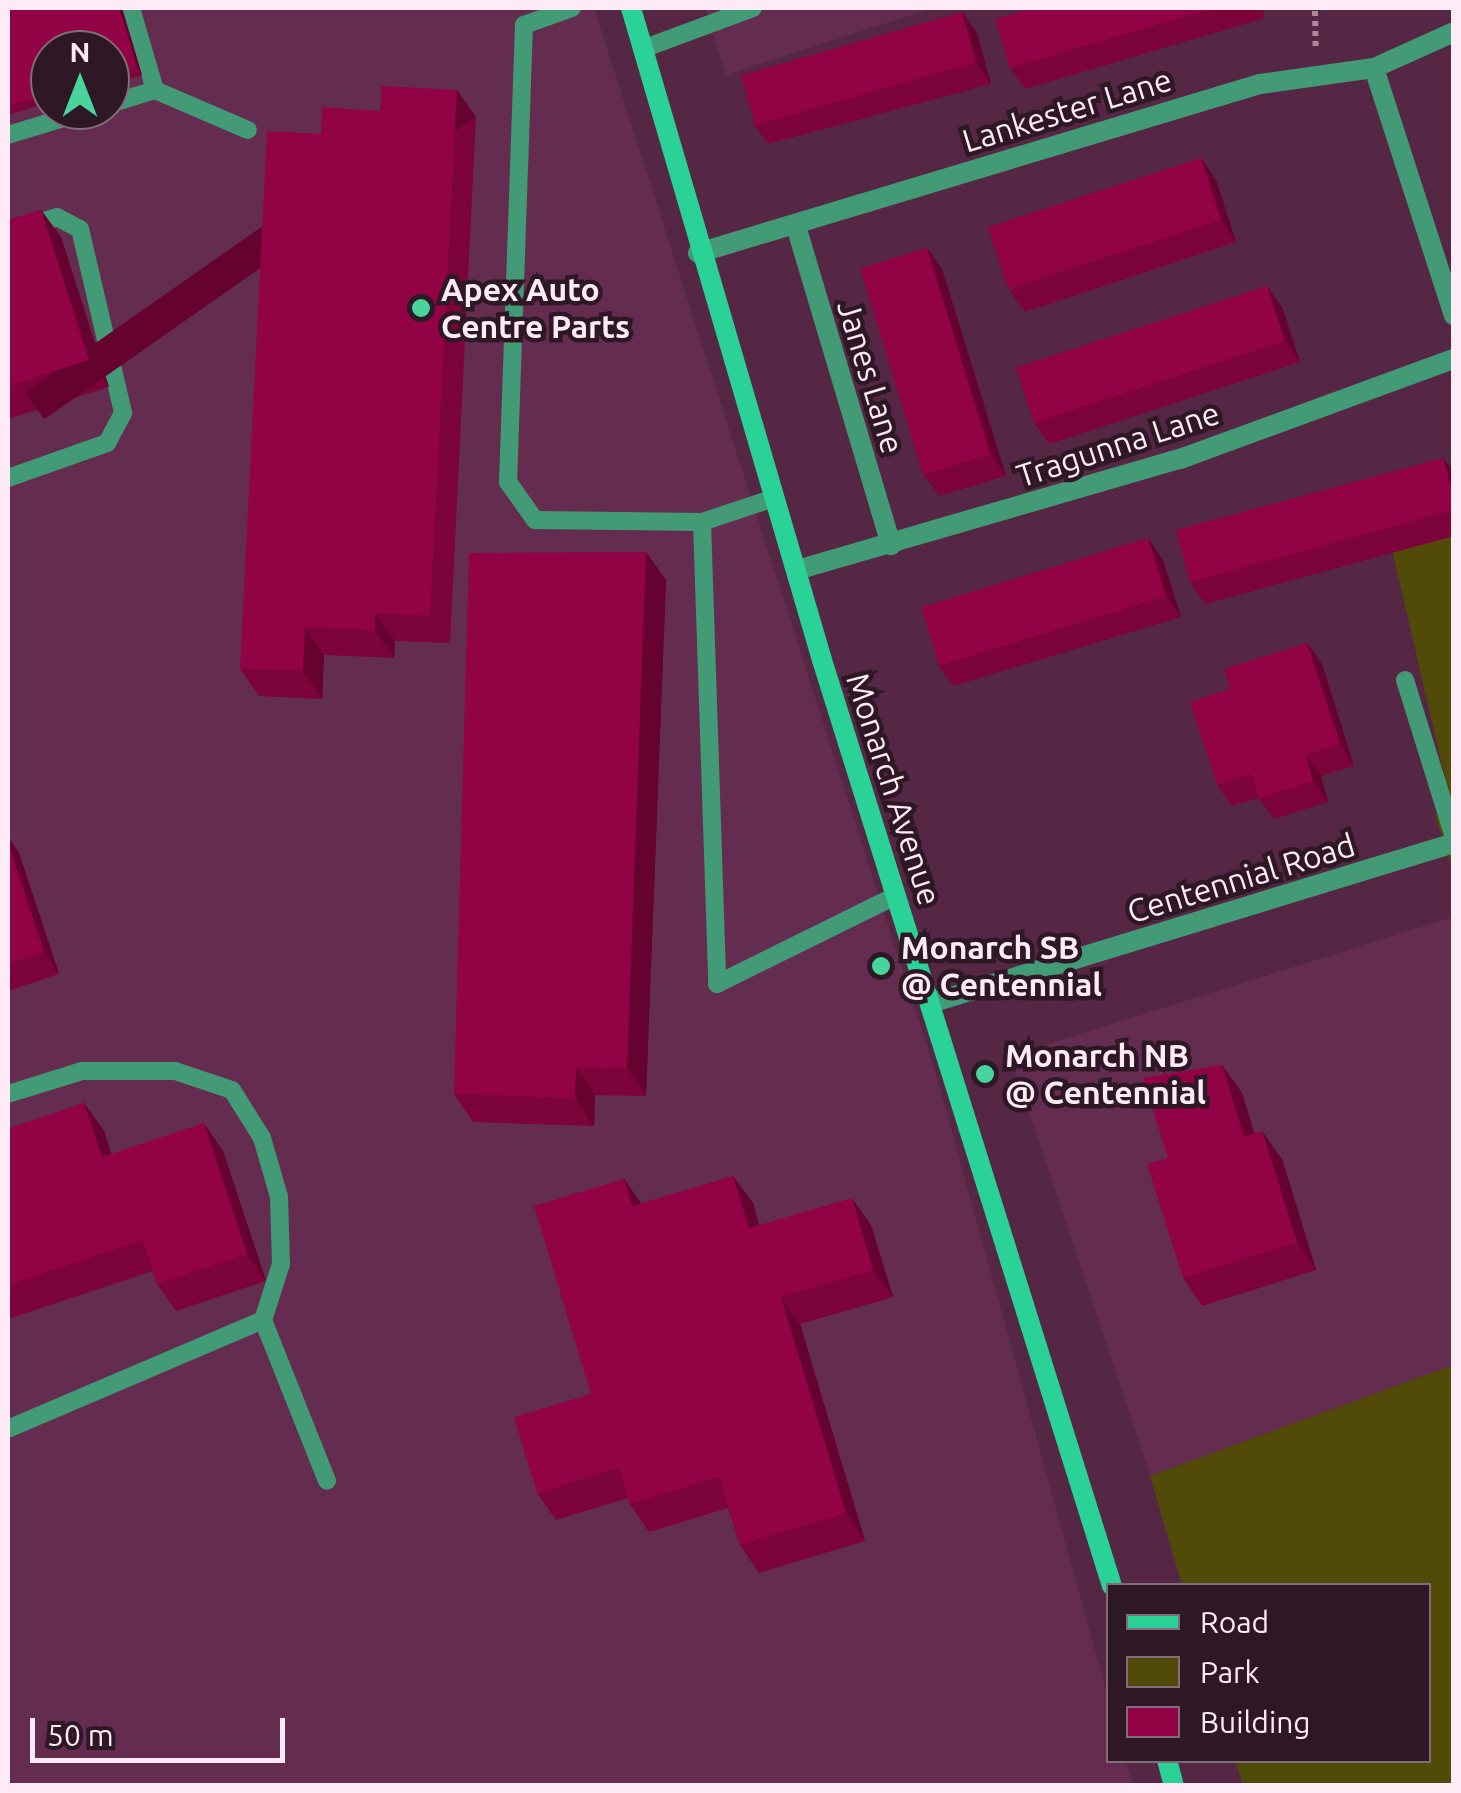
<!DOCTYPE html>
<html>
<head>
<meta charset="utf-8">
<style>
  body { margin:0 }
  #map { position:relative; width:1461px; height:1793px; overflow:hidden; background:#562645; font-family:Ubuntu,sans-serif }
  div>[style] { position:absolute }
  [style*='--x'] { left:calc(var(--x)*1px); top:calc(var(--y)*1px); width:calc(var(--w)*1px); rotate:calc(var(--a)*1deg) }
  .built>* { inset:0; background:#642d50 }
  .green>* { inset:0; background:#514a09 }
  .path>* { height:6px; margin-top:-3px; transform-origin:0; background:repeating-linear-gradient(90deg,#ac8b9f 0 5px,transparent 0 10px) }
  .lane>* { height:18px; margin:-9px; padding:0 9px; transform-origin:9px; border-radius:9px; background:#429b76 }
  .street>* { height:20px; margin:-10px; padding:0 10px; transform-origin:10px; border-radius:10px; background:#429b76 }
  .secondary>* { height:20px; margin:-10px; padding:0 10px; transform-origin:10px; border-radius:10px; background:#2bd297 }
  .wall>* { inset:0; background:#7d033b }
  .shaded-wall>* { inset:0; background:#660230; transform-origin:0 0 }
  .building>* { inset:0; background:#910345; transform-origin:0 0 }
  .dots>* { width:28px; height:28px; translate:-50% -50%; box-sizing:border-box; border:5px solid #2f1826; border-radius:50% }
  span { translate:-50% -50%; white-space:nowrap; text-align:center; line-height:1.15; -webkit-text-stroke:9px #2f1826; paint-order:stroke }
  .street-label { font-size:32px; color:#feebf5 }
  .poi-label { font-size:32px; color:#feebf5; font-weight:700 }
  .left { translate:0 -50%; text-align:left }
  .frame { position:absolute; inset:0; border:10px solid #feebf5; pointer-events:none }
  .legend { position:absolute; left:1106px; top:1583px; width:325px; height:180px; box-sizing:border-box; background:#2f1826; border:2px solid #826c79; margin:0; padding:12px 18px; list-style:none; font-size:30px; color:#feebf5 }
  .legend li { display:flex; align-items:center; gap:20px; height:50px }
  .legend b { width:50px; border:2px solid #826c79 }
  .north { position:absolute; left:30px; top:30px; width:100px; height:100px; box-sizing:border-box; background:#2f1826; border:2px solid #826c79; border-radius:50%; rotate:0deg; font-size:28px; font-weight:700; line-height:40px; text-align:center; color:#feebf5 }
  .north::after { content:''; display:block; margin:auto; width:35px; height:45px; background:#48d49d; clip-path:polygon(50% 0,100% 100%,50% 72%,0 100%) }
  .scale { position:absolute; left:30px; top:1718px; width:255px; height:45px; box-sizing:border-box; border:5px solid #feebf5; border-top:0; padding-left:12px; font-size:30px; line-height:35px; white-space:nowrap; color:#feebf5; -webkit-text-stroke:8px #2f1826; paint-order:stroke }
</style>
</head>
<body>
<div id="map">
  <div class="built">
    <i style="clip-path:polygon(evenodd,8px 8px,594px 8px,937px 1078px,1108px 1697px,1108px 1760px,1126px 1761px,1133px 1785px,8px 1786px,8px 8px,50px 50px,110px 50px,110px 110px,50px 110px,50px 50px)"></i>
    <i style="clip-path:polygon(705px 8px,933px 8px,726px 75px)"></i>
    <i style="clip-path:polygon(1453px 917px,1453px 1365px,1150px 1476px,1010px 1056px)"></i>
  </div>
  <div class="green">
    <i style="clip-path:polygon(1453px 519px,1453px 871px,1435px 815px,1452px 808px,1389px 537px)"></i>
    <i style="clip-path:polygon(1453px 1365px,1453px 1785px,1243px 1785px,1235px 1761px,1428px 1760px,1428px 1586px,1182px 1585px,1150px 1476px)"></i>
  </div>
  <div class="path">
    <i style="--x:1315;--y:11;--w:39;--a:89"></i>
  </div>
  <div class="lane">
    <i style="--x:572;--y:8;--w:51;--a:160.5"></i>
    <i style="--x:524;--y:25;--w:457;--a:92"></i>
    <i style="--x:508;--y:482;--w:47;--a:54.6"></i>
    <i style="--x:535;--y:520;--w:167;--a:0.7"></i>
    <i style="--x:702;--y:522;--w:76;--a:-18.4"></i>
    <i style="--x:645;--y:48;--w:115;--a:-20.3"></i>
    <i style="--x:155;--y:90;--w:101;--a:23.3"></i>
    <i style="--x:110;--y:104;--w:47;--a:-17.3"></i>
    <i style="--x:155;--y:90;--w:85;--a:-106.3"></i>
    <i style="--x:8;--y:135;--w:86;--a:-17"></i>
    <i style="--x:8;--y:232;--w:51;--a:-17"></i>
    <i style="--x:57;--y:217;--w:26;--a:28"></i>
    <i style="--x:80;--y:229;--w:189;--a:76.8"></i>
    <i style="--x:123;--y:413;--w:34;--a:118"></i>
    <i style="--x:107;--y:443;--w:105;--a:160.5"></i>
    <i style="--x:702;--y:522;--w:462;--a:88.1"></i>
    <i style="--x:717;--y:984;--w:199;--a:-26.3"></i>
    <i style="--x:1405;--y:680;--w:164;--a:72.7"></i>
    <i style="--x:8;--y:1094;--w:77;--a:-17.3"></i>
    <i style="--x:82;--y:1071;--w:93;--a:0"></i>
    <i style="--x:175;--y:1071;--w:60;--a:18.4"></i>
    <i style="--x:232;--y:1090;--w:57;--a:58"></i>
    <i style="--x:262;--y:1138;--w:61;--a:73.9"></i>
    <i style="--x:279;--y:1197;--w:67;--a:88.3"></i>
    <i style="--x:281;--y:1264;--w:59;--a:107.8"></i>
    <i style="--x:263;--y:1320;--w:277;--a:156.9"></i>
    <i style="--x:263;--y:1320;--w:173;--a:68.3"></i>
  </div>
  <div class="street">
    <i style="--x:1374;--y:68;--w:260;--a:72.1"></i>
    <i style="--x:796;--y:226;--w:333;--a:73.4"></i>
    <i style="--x:698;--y:253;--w:587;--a:-16.74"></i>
    <i style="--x:1260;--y:84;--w:115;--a:-8"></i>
    <i style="--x:1374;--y:68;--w:88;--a:-24.2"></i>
    <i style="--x:797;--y:570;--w:399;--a:-16.2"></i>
    <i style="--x:1180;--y:459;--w:292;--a:-20.1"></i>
    <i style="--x:931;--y:1003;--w:547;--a:-17.01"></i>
  </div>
  <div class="secondary">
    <i style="--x:631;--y:8;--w:679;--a:73.67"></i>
    <i style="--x:822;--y:660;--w:970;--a:72.61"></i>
    <i style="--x:1167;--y:1760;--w:27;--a:75"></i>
  </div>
  <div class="wall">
    <i style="clip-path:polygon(8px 8px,122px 8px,142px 75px,110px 85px,110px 50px,50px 50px,50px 102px,8px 115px)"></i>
    <i style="clip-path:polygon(1034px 8px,1262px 8px,1265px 18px,1025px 89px,1010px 68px)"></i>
    <i style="clip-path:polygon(962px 12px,977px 33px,991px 84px,768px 144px,753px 123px)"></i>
    <i style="clip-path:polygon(457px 90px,476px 117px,450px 643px,395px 641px,394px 658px,324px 655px,322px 699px,259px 696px,240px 669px,321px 134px,380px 111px)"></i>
    <i style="clip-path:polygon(1201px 158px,1216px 180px,1236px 242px,1025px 312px,1010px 291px)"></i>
    <i style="clip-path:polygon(41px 210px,61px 237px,109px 387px,8px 419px,8px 220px)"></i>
    <i style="clip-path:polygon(927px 248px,942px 269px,1006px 476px,939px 496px,924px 475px)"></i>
    <i style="clip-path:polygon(1282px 307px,1300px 362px,1049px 444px,1034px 423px)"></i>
    <i style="clip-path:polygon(1454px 473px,1454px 536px,1205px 604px,1190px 582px)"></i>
    <i style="clip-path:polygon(1148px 538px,1163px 560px,1181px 617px,953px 686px,938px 665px)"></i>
    <i style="clip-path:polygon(646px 552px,666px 580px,646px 1096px,595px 1095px,594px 1126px,473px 1122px,454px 1094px)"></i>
    <i style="clip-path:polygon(1307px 643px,1322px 664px,1354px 766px,1321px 776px,1328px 802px,1274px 819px,1259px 798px,1232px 806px,1217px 785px,1230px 689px)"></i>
    <i style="clip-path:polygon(8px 837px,19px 853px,59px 974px,8px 991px)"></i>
    <i style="clip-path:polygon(1222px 1065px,1242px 1093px,1254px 1134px,1282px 1159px,1316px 1270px,1202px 1306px,1183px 1278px,1168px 1158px)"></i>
    <i style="clip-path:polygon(84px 1103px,104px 1131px,111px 1154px,223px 1151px,266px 1281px,176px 1311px,157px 1284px,153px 1271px,8px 1319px,8px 1129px)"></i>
    <i style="clip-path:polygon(733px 1176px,753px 1203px,759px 1225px,871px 1225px,893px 1297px,800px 1324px,865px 1541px,759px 1573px,740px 1545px,728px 1508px,649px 1532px,630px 1504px,628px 1498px,556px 1520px,537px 1493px,591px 1394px,624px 1179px,641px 1204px)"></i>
  </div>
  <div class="shaded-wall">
    <i style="clip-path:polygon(119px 8px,122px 8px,142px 75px,137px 68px)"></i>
    <i style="clip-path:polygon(962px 12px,977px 33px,991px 84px,976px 62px)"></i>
    <i style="left:457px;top:90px;width:33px;height:527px;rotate:55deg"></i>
    <i style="clip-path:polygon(1201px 158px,1216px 180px,1236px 242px,1221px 220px)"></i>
    <i style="clip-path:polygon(41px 210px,61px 237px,109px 387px,89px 360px)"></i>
    <i style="clip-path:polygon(927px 248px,942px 269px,1006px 476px,991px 454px)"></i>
    <i style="clip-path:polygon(1267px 286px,1282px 307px,1300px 362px,1285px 341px)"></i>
    <i style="clip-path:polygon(1443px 458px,1454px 473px,1454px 497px)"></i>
    <i style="clip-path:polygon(1148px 538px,1163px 560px,1181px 617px,1166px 596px)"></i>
    <i style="clip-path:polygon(646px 552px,666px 580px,646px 1096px,627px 1068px)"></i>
    <i style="clip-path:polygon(375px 613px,395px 641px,394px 658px,375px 630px)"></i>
    <i style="clip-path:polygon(305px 627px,324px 655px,322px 699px,303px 671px)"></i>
    <i style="clip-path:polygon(1307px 643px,1322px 664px,1354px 766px,1340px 744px)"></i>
    <i style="clip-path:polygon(1306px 755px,1321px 776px,1328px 802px,1313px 781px)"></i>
    <i style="clip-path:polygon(8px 837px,19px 853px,59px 974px,44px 952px,8px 843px)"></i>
    <i style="clip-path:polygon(1222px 1065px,1242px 1093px,1264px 1164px,1244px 1137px)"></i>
    <i style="clip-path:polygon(576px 1067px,595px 1095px,594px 1126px,575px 1098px)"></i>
    <i style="clip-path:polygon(84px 1103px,104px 1131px,121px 1184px,102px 1157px)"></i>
    <i style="clip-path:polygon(204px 1123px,223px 1151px,266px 1281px,247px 1254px)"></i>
    <i style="clip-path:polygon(1262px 1131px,1282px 1159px,1316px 1270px,1297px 1242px)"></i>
    <i style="clip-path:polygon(733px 1176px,753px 1203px,768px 1256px,749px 1228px)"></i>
    <i style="clip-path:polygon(624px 1179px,644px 1207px,632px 1206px)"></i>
    <i style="clip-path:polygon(852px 1198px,871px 1225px,893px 1297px,873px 1270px)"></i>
    <i style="clip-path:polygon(781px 1297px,800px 1324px,865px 1541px,846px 1513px)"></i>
  </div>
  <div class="building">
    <i style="clip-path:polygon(8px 8px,119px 8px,137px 68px,110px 76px,110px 50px,50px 50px,50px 94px,8px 106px)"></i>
    <i style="clip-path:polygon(1034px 8px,1214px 8px,1010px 68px,995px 19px)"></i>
    <i style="left:962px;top:12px;width:52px;height:230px;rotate:74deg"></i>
    <i style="clip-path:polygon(382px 86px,457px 90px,430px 616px,375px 613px,375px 630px,305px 627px,303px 671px,240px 669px,267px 131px,321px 134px,322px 107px,380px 111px)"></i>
    <i style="left:1201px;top:158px;width:65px;height:224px;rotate:72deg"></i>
    <i style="clip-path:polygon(41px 210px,89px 360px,8px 386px,8px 220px)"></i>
    <i style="left:927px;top:248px;width:216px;height:70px;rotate:73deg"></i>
    <i style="left:1267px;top:286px;width:58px;height:264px;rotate:72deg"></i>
    <i style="clip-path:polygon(1443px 458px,1454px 497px,1454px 510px,1190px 582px,1176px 530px)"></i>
    <i style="left:1148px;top:538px;width:61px;height:237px;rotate:73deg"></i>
    <i style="clip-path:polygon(646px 552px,627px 1068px,576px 1067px,575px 1098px,454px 1094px,469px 553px)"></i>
    <i style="clip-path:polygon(1307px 643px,1340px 744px,1306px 755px,1313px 781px,1259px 798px,1251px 774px,1217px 785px,1190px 702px,1230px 689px,1224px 669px)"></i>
    <i style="clip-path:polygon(8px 843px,44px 952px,8px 964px)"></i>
    <i style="clip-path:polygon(1222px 1065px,1244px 1137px,1262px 1131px,1297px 1242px,1183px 1278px,1147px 1164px,1168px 1158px,1143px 1078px)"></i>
    <i style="clip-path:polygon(84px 1103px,102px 1157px,204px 1123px,247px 1254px,157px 1284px,143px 1240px,8px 1285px,8px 1129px)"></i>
    <i style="clip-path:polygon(733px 1176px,749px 1228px,852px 1198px,873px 1270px,781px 1297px,846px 1513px,740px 1545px,719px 1477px,630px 1504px,619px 1468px,537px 1493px,514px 1417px,591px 1394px,534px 1206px,624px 1179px,632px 1206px)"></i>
  </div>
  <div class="dots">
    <i style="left:421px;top:308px;background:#48d49d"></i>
    <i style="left:881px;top:966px;background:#48d49d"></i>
    <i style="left:985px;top:1074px;background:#48d49d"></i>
  </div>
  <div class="street-label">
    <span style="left:1067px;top:110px;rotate:-17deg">Lankester Lane</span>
    <span style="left:871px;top:377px;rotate:73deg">Janes Lane</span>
    <span style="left:1118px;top:444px;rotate:-18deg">Tragunna Lane</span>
    <span style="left:894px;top:789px;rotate:72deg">Monarch Avenue</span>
    <span style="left:1241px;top:878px;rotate:-17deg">Centennial Road</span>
  </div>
  <div class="poi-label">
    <span class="left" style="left:441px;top:308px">Apex Auto<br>Centre Parts</span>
    <span class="left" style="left:901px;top:966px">Monarch SB<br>@ Centennial</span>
    <span class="left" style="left:1005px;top:1074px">Monarch NB<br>@ Centennial</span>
  </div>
  <div class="frame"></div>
  <ul class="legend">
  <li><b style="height:12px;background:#2bd297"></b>Road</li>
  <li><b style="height:28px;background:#514a09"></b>Park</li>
  <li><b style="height:28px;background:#910345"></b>Building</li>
  </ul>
  <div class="north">N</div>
  <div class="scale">50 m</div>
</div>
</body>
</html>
